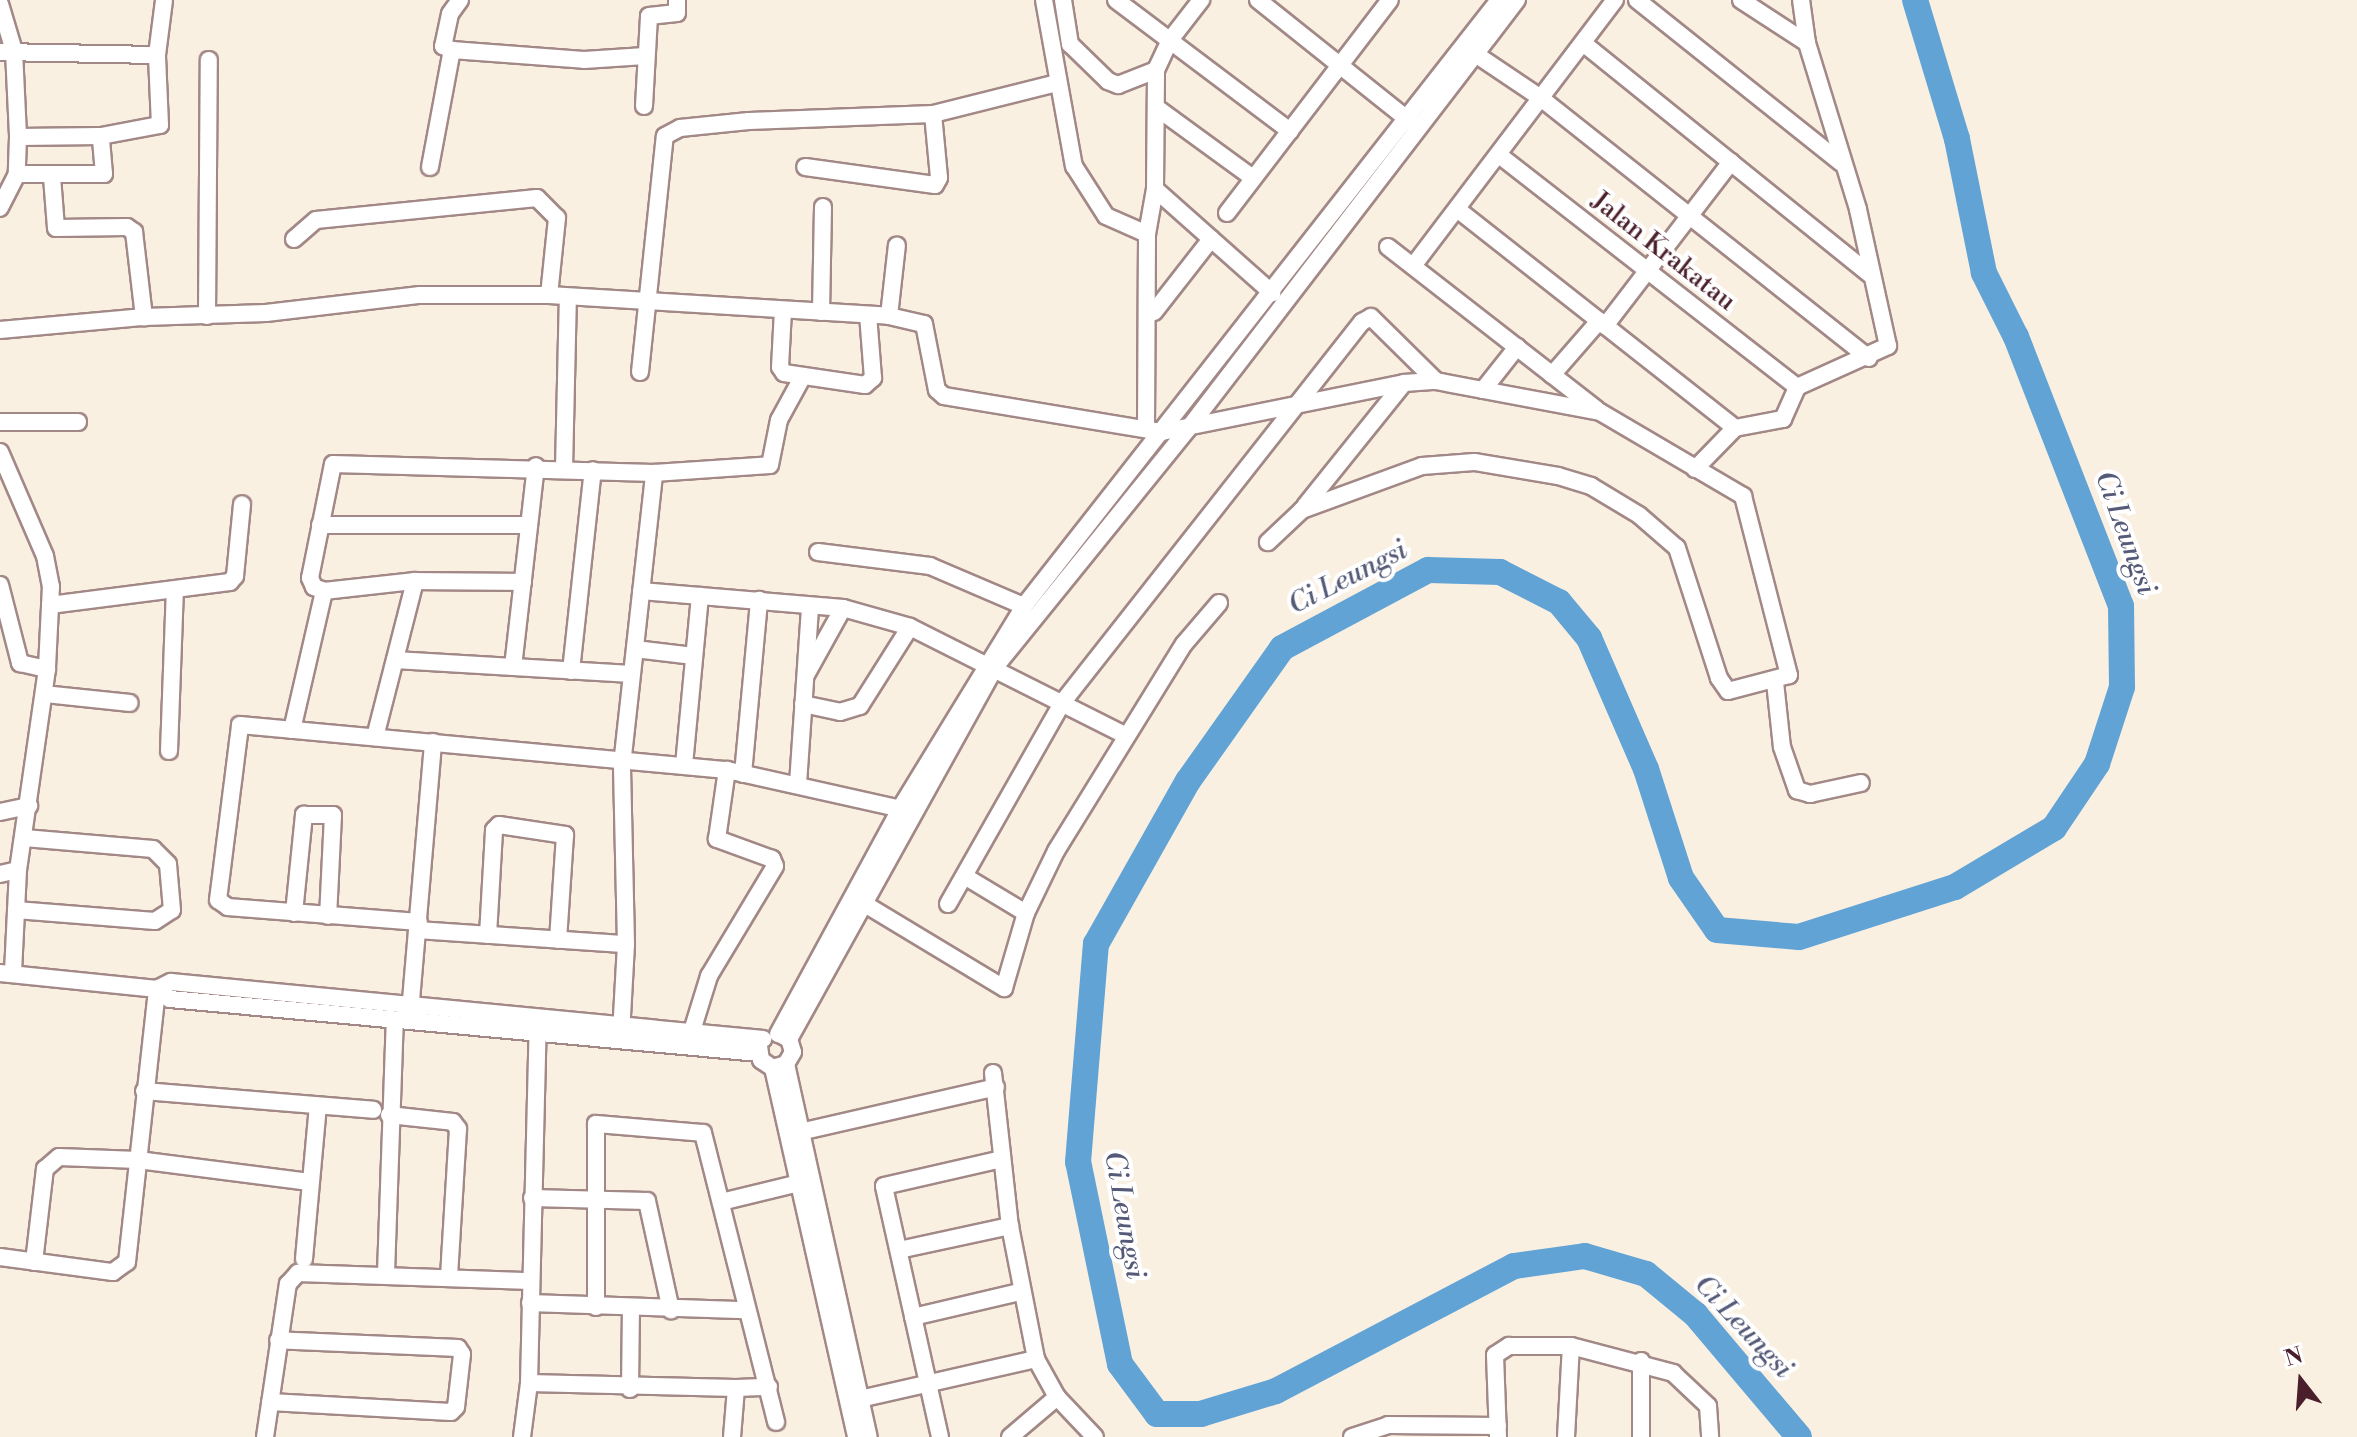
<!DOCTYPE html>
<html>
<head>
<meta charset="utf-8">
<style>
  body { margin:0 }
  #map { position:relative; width:2357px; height:1437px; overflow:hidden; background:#faf0e2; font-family:"Libre Bodoni",serif }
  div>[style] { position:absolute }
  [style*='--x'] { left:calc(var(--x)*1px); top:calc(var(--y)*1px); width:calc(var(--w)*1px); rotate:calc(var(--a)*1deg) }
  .river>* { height:26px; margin:-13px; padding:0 13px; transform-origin:13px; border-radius:13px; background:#61a3d5 }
  .roads { filter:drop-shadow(2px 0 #a28886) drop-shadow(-2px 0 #a28886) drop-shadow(0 2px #a28886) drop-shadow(0 -2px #a28886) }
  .minor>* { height:16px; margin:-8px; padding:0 8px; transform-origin:8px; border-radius:8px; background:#fff }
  span { translate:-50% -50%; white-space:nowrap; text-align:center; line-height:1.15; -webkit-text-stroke:8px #fff; paint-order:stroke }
  .street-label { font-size:26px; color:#4a1f2b }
  .water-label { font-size:28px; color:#545a77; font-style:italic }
  .north { position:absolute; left:2261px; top:1341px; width:80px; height:80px; -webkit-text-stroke:6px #fff; paint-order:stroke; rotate:343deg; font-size:22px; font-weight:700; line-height:32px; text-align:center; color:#4a1f2b }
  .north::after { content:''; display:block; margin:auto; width:28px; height:36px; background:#4a1f2b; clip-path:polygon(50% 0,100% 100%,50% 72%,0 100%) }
</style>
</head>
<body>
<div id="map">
  <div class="river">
    <i style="--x:1799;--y:1437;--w:160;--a:-130.2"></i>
    <i style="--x:1696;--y:1315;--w:65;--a:-140.6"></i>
    <i style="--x:1646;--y:1274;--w:64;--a:-163.6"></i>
    <i style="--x:1585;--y:1256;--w:72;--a:172"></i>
    <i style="--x:1514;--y:1266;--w:269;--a:152.3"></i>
    <i style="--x:1276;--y:1391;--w:78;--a:163"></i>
    <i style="--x:1201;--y:1414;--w:44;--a:180"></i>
    <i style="--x:1157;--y:1414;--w:62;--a:-126.5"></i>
    <i style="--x:1120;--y:1364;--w:206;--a:-101.7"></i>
    <i style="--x:1078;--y:1162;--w:219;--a:-85.3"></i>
    <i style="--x:1096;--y:944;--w:187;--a:-60.6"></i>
    <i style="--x:1188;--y:781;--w:163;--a:-54.7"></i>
    <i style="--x:1282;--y:648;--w:166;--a:-28.1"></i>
    <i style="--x:1428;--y:570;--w:72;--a:1.6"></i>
    <i style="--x:1500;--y:572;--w:66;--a:27"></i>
    <i style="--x:1559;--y:602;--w:47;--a:50.2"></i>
    <i style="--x:1589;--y:638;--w:143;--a:66.5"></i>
    <i style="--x:1646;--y:769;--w:114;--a:72.2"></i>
    <i style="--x:1681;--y:878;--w:63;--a:55.3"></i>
    <i style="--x:1717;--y:930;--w:82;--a:4.9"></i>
    <i style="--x:1799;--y:937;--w:164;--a:-17.8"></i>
    <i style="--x:1955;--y:887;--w:115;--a:-30.8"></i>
    <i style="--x:2054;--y:828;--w:77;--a:-56.1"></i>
    <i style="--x:2097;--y:764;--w:81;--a:-72"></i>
    <i style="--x:2122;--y:687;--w:81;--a:-90.7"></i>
    <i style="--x:2121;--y:606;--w:289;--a:-111.3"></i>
    <i style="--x:2016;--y:337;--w:72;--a:-116.6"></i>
    <i style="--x:1984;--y:273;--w:137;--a:-101.4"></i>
    <i style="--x:1957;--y:139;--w:145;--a:-106.8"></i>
  </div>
  <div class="roads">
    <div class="minor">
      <i style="--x:460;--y:0;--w:17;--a:126"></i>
      <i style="--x:450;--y:14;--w:33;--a:102"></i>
      <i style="--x:443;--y:46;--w:10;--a:24"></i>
      <i style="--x:452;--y:50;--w:132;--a:4.3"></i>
      <i style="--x:584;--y:60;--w:61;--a:-3.8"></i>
      <i style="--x:1044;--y:0;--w:169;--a:79.8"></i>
      <i style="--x:1074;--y:166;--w:59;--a:57.4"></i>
      <i style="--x:1106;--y:216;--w:45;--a:23.7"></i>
      <i style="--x:1063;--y:0;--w:45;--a:81"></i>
      <i style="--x:1070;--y:44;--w:53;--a:44.2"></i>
      <i style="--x:1108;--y:81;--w:11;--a:22"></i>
      <i style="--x:1118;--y:85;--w:41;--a:-21.5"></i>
      <i style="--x:1116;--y:0;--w:218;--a:37"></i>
      <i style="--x:1258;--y:0;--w:202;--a:38.6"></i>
      <i style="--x:1637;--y:0;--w:261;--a:38.6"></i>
      <i style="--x:1741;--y:0;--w:79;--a:33.1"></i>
      <i style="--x:0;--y:4;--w:49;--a:73.4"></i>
      <i style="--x:14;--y:51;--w:86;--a:87.3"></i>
      <i style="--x:18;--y:137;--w:37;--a:92"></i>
      <i style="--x:17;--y:174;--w:38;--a:117"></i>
      <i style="--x:1583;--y:43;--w:368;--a:38.9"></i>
      <i style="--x:1468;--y:49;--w:89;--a:34"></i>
      <i style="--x:1542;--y:99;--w:417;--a:38.4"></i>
      <i style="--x:0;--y:52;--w:157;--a:1.1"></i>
      <i style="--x:644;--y:106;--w:90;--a:-86.8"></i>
      <i style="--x:649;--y:16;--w:28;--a:-6"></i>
      <i style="--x:677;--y:13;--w:13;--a:-90"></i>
      <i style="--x:1157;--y:108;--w:119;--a:36.1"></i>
      <i style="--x:933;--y:114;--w:128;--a:-14"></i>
      <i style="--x:18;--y:137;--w:83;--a:-0.7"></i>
      <i style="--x:101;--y:136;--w:60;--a:-10.6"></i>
      <i style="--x:160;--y:125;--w:70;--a:-92.5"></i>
      <i style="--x:157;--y:55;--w:55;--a:-82.7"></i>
      <i style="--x:1499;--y:155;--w:378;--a:37.9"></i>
      <i style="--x:430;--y:167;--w:119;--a:-79.4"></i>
      <i style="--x:17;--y:174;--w:87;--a:0"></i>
      <i style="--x:104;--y:174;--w:38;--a:-95"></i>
      <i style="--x:52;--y:177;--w:51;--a:85.5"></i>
      <i style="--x:56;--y:228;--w:71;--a:-0.8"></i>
      <i style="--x:127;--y:227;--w:9;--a:36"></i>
      <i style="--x:134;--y:232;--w:86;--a:83.3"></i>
      <i style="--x:1155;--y:189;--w:157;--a:41.6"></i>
      <i style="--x:1457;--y:209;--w:354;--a:38.2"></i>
      <i style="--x:1227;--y:213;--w:268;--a:-52.6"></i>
      <i style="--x:294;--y:239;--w:29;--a:-41"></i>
      <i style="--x:316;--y:220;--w:222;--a:-5.7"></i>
      <i style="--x:537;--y:198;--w:28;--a:45"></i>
      <i style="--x:557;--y:218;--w:77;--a:95.9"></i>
      <i style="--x:1388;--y:247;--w:264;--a:37.9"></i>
      <i style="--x:1413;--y:266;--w:334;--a:-52.8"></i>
      <i style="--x:783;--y:310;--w:57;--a:93"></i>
      <i style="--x:780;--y:367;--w:7;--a:56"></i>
      <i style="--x:784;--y:373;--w:82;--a:8.4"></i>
      <i style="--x:865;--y:385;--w:11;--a:-41"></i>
      <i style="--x:873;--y:378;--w:63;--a:-94.5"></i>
      <i style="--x:821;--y:312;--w:105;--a:-88.9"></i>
      <i style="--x:1154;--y:312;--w:93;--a:-52"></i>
      <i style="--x:207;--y:316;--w:256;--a:-89.6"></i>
      <i style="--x:889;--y:316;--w:71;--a:-83.6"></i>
      <i style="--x:1605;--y:326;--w:207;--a:-52.5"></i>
      <i style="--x:0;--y:330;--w:145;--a:-5.2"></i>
      <i style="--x:144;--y:317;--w:122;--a:-1.9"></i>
      <i style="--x:266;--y:313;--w:155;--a:-6.7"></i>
      <i style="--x:420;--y:295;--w:129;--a:0"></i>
      <i style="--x:549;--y:295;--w:341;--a:3.5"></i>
      <i style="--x:889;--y:316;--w:36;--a:13"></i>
      <i style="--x:924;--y:324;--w:67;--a:78.9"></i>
      <i style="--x:937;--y:390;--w:9;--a:41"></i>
      <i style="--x:944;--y:396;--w:221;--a:9.4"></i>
      <i style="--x:1162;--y:432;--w:247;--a:-11.4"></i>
      <i style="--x:1404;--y:383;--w:32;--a:-4"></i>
      <i style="--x:1436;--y:381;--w:48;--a:10.8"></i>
      <i style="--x:1483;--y:390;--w:119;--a:10.6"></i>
      <i style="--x:1600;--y:412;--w:166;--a:30.4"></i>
      <i style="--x:1743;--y:496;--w:185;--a:75.6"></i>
      <i style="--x:1789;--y:675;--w:63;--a:165.3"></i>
      <i style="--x:1728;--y:691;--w:16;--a:-125"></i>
      <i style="--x:1719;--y:678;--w:137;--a:-107.9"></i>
      <i style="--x:1677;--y:548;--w:50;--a:-139"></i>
      <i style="--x:1639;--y:515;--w:56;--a:-148.9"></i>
      <i style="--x:1591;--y:486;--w:34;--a:-163"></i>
      <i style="--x:1558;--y:476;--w:85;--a:-170.5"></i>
      <i style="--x:1474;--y:462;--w:52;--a:175.6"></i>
      <i style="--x:1422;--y:466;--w:128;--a:159.9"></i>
      <i style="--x:1302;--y:510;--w:47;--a:136.7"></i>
      <i style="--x:640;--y:372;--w:237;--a:-84"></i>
      <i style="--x:665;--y:136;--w:17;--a:-28"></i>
      <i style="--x:680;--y:128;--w:69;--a:-5.8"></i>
      <i style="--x:749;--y:121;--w:184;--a:-2.2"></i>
      <i style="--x:933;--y:114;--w:64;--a:84.6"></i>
      <i style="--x:939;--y:178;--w:8;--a:120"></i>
      <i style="--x:935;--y:185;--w:131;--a:-172.1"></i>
      <i style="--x:1552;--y:375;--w:72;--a:-49"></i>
      <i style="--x:1483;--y:390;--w:55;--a:-51.7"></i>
      <i style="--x:0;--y:422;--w:78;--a:0"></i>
      <i style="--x:1146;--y:428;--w:194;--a:-89.7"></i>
      <i style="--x:1147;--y:234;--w:46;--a:-79.9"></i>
      <i style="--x:1155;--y:189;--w:119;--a:-89.5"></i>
      <i style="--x:1156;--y:70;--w:33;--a:-65"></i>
      <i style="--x:1170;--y:40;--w:51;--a:-52.2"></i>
      <i style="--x:0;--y:452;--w:113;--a:66.6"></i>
      <i style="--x:45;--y:556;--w:31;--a:79"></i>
      <i style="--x:51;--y:586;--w:83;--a:92.8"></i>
      <i style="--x:47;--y:669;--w:203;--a:98.2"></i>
      <i style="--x:18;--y:870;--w:104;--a:92.8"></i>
      <i style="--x:564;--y:469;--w:172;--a:-88.7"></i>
      <i style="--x:1695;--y:469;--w:57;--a:-45.7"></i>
      <i style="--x:1735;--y:428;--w:49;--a:-10.6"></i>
      <i style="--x:1783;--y:419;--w:35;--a:-66"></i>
      <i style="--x:1797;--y:387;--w:100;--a:-24.3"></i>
      <i style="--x:1888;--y:346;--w:140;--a:-102.4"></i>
      <i style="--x:1858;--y:209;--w:174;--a:-107.1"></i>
      <i style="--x:1807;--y:43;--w:43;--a:-97.9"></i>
      <i style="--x:1305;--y:506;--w:158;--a:-51.2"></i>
      <i style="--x:320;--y:525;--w:209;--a:0"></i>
      <i style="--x:818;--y:552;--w:113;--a:7.1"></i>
      <i style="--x:930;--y:566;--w:102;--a:23.1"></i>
      <i style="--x:0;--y:585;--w:81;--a:75.6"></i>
      <i style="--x:20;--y:663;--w:28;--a:13"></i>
      <i style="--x:324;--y:591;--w:11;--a:-158"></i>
      <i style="--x:314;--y:587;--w:10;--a:-114"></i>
      <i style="--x:310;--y:578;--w:116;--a:-78.6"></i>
      <i style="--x:333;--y:464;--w:321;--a:1.6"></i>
      <i style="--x:654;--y:473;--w:116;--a:-3.9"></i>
      <i style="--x:770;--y:465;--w:46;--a:-78.7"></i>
      <i style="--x:779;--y:420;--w:50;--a:-61.4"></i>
      <i style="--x:641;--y:591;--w:203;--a:4.8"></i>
      <i style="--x:843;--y:608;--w:70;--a:15.8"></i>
      <i style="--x:910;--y:627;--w:241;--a:26.7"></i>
      <i style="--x:50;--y:605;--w:181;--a:-7.3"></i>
      <i style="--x:230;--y:582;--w:8;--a:-50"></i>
      <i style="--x:235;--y:576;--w:72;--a:-84.4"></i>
      <i style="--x:635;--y:649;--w:59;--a:6.8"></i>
      <i style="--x:395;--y:660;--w:237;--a:3.4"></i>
      <i style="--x:513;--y:667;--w:202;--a:-83.5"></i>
      <i style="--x:571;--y:671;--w:202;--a:-83.8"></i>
      <i style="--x:807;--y:673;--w:74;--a:-61"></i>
      <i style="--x:1775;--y:682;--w:65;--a:83.9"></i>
      <i style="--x:1782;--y:747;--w:46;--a:70.8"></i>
      <i style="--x:1797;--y:790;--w:14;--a:17"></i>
      <i style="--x:1810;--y:794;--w:52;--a:-12.2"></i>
      <i style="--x:44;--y:694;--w:86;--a:6"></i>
      <i style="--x:803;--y:704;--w:38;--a:12"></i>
      <i style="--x:840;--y:712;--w:21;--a:-17"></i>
      <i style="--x:860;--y:706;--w:93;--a:-57.7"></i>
      <i style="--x:292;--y:730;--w:143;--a:-77"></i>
      <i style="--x:324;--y:591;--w:92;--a:-6.3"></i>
      <i style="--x:415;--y:581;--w:108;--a:0.5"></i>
      <i style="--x:375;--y:737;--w:161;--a:-75.6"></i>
      <i style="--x:169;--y:751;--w:160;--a:-87.9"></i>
      <i style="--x:684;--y:765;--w:170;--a:-84.6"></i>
      <i style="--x:743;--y:774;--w:175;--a:-84.7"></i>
      <i style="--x:798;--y:784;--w:176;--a:-86.1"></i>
      <i style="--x:0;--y:812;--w:30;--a:-12"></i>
      <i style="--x:0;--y:874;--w:18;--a:-13"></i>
      <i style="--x:966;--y:877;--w:70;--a:31"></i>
      <i style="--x:863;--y:903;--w:165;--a:31.1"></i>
      <i style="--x:1004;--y:988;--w:78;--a:-73.7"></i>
      <i style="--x:1026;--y:913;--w:69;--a:-64.2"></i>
      <i style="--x:1056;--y:851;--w:243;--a:-58.3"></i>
      <i style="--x:1184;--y:644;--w:54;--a:-49.5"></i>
      <i style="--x:948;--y:904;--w:231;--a:-60.4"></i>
      <i style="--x:1062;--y:703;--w:485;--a:-51.8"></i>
      <i style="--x:1362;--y:322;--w:10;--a:-29"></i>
      <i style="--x:1371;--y:317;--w:91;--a:44.6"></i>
      <i style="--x:16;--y:910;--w:139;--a:4.5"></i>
      <i style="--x:155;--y:921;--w:20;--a:-33"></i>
      <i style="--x:172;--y:910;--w:46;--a:-95"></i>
      <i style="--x:168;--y:864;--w:21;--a:-135"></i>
      <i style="--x:153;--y:849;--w:129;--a:-175.1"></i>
      <i style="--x:294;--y:913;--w:99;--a:-84.2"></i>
      <i style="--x:304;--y:815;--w:29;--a:0"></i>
      <i style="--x:333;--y:815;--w:101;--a:92.8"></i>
      <i style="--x:419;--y:922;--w:192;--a:-175.5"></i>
      <i style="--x:228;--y:907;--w:12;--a:-145"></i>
      <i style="--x:218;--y:900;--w:176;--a:-82.8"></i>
      <i style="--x:240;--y:725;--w:489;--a:5.3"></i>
      <i style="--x:727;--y:770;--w:188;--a:12.6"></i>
      <i style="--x:418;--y:930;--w:208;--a:3.9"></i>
      <i style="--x:488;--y:935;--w:105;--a:-86.7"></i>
      <i style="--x:494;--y:830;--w:7;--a:-45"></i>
      <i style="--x:499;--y:825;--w:67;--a:8.6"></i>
      <i style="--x:565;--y:835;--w:105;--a:93.8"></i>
      <i style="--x:0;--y:973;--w:158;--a:5.8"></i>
      <i style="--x:157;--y:989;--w:16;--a:38"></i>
      <i style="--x:170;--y:999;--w:591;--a:5.24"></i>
      <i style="--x:157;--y:989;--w:16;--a:-27"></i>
      <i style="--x:171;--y:982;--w:595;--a:5.5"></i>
      <i style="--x:410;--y:1012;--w:271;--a:-85.1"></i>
      <i style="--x:692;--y:1031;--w:58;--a:-72.8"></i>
      <i style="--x:709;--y:976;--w:128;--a:-59"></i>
      <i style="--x:775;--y:866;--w:8;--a:-113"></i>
      <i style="--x:772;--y:859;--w:59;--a:-160"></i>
      <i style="--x:717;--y:839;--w:70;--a:-81.8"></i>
      <i style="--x:621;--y:1034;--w:90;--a:-86.8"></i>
      <i style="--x:626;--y:944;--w:179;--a:-91.3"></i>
      <i style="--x:622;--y:765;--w:294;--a:-83.7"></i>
      <i style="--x:778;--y:1034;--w:258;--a:-61.5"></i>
      <i style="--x:901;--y:807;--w:236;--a:-58.5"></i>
      <i style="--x:1024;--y:606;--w:770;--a:-51.91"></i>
      <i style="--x:789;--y:1039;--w:427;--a:-61"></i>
      <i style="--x:996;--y:666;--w:304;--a:-51"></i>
      <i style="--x:1187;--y:430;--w:542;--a:-52.5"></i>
      <i style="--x:759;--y:1046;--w:14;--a:82"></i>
      <i style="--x:761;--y:1060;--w:14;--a:34"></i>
      <i style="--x:773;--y:1068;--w:378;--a:77.3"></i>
      <i style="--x:786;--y:1064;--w:382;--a:77.5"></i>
      <i style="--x:773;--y:1068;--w:14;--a:-17"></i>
      <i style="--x:786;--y:1064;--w:14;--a:-60"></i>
      <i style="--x:793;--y:1052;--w:14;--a:-107"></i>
      <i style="--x:789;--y:1039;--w:9;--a:-153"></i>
      <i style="--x:993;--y:1073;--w:154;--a:83.7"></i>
      <i style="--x:1010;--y:1226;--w:136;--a:78.9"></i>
      <i style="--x:1036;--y:1359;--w:43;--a:61.1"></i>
      <i style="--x:1057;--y:1397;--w:55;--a:46.5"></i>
      <i style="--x:144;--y:1091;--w:230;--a:4.7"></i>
      <i style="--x:389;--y:1115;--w:64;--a:6.2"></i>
      <i style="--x:453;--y:1122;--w:9;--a:54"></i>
      <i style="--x:458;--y:1129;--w:146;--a:93.5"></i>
      <i style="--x:800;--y:1132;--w:201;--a:-12.9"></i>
      <i style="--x:532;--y:1198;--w:115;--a:1.5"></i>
      <i style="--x:647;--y:1201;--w:112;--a:77.6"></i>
      <i style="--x:721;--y:1202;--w:89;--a:-13.6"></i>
      <i style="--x:899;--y:1250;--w:114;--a:-12.2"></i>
      <i style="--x:0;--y:1257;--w:114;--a:7.6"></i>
      <i style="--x:113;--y:1272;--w:17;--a:-36"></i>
      <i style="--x:127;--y:1262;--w:275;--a:-83.7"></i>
      <i style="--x:304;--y:1259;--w:154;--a:-84.8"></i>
      <i style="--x:34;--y:1262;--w:94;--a:-83.3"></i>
      <i style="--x:45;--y:1169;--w:18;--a:-41"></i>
      <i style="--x:59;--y:1157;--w:79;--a:2.2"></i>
      <i style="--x:138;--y:1160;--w:173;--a:7.3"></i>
      <i style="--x:386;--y:1273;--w:253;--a:-88"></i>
      <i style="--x:530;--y:1303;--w:215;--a:1.9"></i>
      <i style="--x:596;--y:1307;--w:183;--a:-90"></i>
      <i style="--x:596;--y:1124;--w:107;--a:4.8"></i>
      <i style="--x:703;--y:1133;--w:298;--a:75.8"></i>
      <i style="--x:913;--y:1317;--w:110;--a:-13.2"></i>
      <i style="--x:1641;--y:1361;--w:76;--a:90"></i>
      <i style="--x:529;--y:1383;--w:207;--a:1.4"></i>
      <i style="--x:630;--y:1389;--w:80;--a:-89.3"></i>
      <i style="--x:851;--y:1401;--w:190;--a:-12.8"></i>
      <i style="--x:270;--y:1402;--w:181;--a:3.2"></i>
      <i style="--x:451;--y:1412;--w:7;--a:-45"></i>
      <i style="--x:456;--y:1407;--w:53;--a:-83.5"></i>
      <i style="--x:462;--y:1354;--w:7;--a:-124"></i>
      <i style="--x:458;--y:1348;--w:180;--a:-177.5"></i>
      <i style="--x:265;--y:1437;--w:155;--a:-81.5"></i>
      <i style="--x:288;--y:1284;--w:15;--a:-48"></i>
      <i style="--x:298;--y:1273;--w:232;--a:2"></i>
      <i style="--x:522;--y:1437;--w:54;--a:-82.6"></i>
      <i style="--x:529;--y:1383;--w:361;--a:-88.6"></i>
      <i style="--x:732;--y:1437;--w:49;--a:-85.3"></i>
      <i style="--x:736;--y:1388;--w:33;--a:-2"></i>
      <i style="--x:940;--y:1437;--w:257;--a:-102.6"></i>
      <i style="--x:884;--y:1186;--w:121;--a:-12.9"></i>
      <i style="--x:1010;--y:1437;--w:62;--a:-40.4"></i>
      <i style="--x:1352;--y:1437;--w:38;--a:-18"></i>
      <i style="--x:1388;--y:1425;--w:110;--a:0.5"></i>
      <i style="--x:1498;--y:1437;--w:82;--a:-92.1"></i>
      <i style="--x:1495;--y:1355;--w:17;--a:-33"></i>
      <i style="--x:1509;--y:1346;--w:62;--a:0"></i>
      <i style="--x:1571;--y:1346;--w:106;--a:14.8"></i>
      <i style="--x:1673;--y:1373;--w:48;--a:43.3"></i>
      <i style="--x:1708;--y:1406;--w:31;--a:86"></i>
      <i style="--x:1566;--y:1437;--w:91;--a:-86.9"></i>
    </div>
  </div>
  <div class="street-label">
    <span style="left:1663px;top:252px;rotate:38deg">Jalan Krakatau</span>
  </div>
  <div class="water-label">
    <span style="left:2125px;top:533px;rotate:70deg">Ci Leungsi</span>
    <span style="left:1348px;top:578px;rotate:-27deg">Ci Leungsi</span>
    <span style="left:1124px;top:1215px;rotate:80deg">Ci Leungsi</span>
    <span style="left:1743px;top:1327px;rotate:47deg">Ci Leungsi</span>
  </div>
  <div class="north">N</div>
</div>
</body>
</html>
